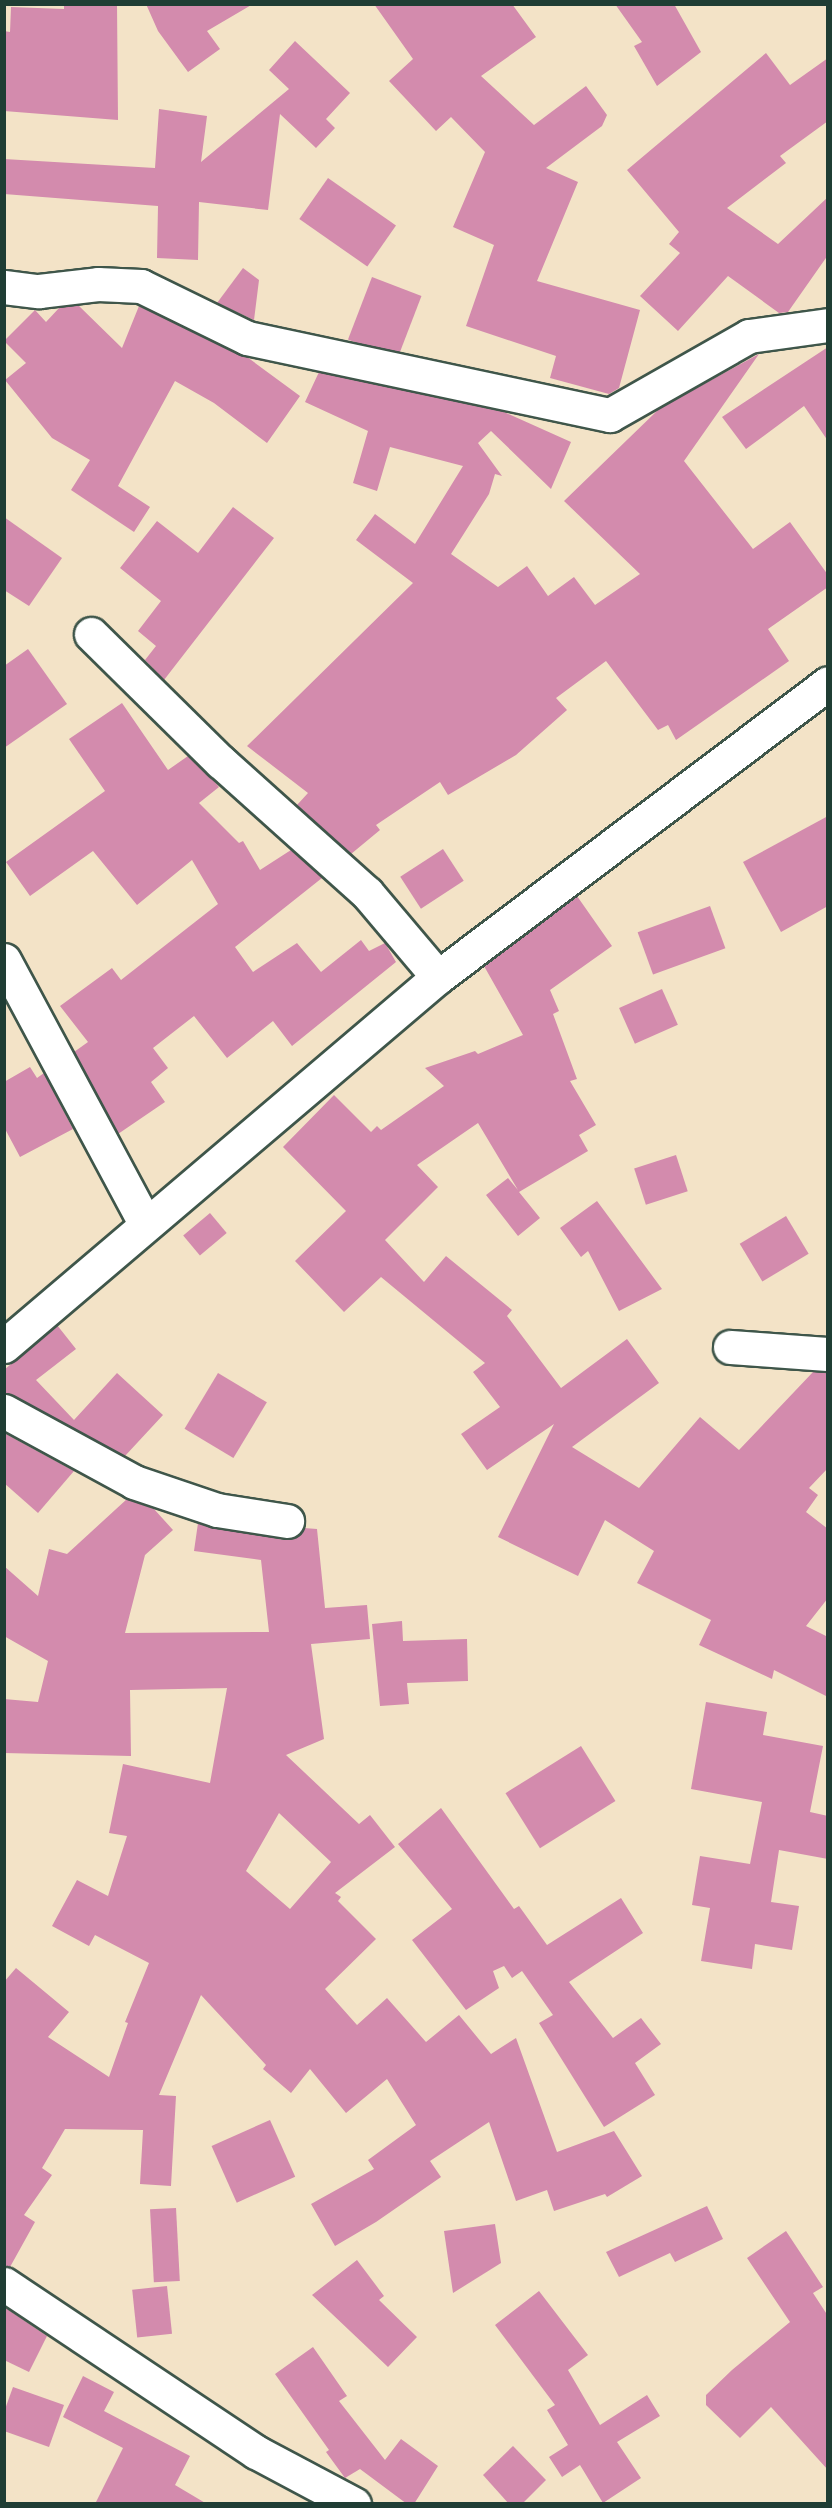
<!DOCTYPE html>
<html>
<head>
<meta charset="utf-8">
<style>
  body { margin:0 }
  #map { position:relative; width:832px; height:2508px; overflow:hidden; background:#f3e3c7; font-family:Mali,sans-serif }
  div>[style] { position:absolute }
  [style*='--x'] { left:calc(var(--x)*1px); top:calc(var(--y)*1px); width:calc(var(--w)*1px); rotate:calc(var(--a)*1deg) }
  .building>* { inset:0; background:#d38bad; transform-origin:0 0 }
  .roads { filter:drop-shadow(2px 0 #3f564a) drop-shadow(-2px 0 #3f564a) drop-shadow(0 2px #3f564a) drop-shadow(0 -2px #3f564a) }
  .minor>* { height:33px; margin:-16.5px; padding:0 16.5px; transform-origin:16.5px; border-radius:16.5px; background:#fff }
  span { translate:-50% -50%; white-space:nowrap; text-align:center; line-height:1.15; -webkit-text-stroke:4.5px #fbf7ec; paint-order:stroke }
  .frame { position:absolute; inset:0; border:6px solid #1f3d34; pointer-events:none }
</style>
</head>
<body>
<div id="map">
  <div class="building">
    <i style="clip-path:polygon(64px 4px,117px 4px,118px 120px,4px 111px,4px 31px,10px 32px,11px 7px,64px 9px)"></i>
    <i style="clip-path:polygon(146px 4px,253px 4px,207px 31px,220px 49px,188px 72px,158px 31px)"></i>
    <i style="clip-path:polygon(374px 4px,512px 4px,536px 37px,481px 76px,534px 125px,586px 86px,607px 115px,602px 126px,546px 168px,578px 182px,537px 281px,640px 310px,619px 388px,609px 394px,550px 378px,556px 356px,466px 326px,494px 245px,453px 227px,485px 152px,451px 117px,436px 131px,389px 81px,413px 59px)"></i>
    <i style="clip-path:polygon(615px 4px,674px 4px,701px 52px,657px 86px,634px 46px,642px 42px)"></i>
    <i style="clip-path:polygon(295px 41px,350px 93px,326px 119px,335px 128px,316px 148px,280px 114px,268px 210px,199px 202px,198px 260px,157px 258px,158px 206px,4px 194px,4px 159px,155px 168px,159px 109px,207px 116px,201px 162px,289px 89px,269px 70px)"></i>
    <i style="clip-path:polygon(766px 53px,790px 85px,828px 58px,828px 121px,780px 156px,786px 163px,727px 208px,778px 244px,828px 197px,828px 255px,788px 312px,779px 313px,728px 276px,678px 331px,640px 296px,680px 253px,669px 244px,679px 232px,627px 170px)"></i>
    <i style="left:328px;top:178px;width:83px;height:50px;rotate:35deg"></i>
    <i style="clip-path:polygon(243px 268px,259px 280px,254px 320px,217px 303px)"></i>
    <i style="left:372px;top:277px;width:53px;height:67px;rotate:21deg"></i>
    <i style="clip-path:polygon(78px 305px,122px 348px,139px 306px,247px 357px,300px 396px,267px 443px,214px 403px,175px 381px,118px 486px,150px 507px,134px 532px,71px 490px,90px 460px,52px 438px,5px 380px,26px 363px,4px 341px,35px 310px,46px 322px,60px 307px)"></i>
    <i style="clip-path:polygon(828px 347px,828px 441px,804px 406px,746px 449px,722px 417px)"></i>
    <i style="clip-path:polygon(759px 354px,684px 461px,753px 549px,790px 522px,828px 575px,828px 587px,768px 629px,789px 661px,676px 740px,668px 725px,658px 730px,606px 661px,556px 698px,567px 710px,516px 755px,448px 795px,440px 782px,376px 825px,380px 830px,351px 854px,297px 805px,308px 793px,247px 746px,413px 583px,356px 540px,375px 514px,415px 544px,463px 466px,390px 447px,377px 491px,353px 483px,368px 431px,305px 402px,319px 372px,504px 412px,571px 442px,551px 489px,491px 431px,478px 443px,502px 476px,495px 474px,489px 494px,451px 554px,498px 587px,527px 566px,548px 596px,574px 577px,595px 605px,640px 574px,564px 501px,660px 408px)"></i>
    <i style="clip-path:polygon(233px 507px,274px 538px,164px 680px,145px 660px,156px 646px,138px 631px,161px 601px,120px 568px,157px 521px,198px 553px)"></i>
    <i style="clip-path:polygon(4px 517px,62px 558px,29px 606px,4px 590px)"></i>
    <i style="clip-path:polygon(28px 649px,67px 704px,4px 748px,4px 666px)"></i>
    <i style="clip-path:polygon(122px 703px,168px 770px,188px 756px,213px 780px,219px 787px,199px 803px,239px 843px,243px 841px,260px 870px,291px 850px,322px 878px,235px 947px,253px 972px,297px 943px,321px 972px,361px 940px,369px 951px,385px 943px,396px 962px,292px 1046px,273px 1021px,227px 1058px,194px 1016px,153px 1048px,168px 1068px,151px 1082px,165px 1102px,118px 1134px,74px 1052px,88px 1042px,60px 1006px,112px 968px,121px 980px,218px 904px,192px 860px,137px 905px,93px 851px,30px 896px,6px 862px,105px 791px,69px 739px)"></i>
    <i style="clip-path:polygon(828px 816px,828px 906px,781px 932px,743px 862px)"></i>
    <i style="left:443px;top:849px;width:38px;height:51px;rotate:57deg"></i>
    <i style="clip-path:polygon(577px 896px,612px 946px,550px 990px,559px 1011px,553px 1014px,577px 1079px,570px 1081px,596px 1125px,579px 1135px,588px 1151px,519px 1192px,540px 1218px,518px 1236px,486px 1195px,508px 1178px,518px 1190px,478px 1123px,417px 1165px,438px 1187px,385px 1240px,424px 1282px,446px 1256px,512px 1310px,507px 1316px,561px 1388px,627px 1339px,659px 1383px,572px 1447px,639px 1488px,700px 1417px,739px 1450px,813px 1372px,828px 1373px,828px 1468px,809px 1488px,818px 1495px,806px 1512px,828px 1529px,828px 1598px,806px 1626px,828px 1637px,828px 1697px,774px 1670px,772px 1679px,699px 1645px,711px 1620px,637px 1583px,654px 1551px,605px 1520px,578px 1576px,498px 1537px,554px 1424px,487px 1470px,461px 1434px,500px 1407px,473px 1372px,485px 1363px,381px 1277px,344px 1312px,295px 1261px,346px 1211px,283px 1147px,334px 1095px,371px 1132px,377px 1126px,381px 1130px,444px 1086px,425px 1068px,475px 1051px,478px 1054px,523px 1035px,484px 966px)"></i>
    <i style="left:710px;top:906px;width:45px;height:77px;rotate:70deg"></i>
    <i style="left:662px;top:989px;width:39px;height:47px;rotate:66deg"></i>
    <i style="clip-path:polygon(30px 1067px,37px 1078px,44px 1073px,73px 1129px,20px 1157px,4px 1127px,4px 1082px)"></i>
    <i style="left:676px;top:1155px;width:38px;height:44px;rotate:72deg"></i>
    <i style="clip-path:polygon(597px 1201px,662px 1289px,619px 1311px,588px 1251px,581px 1257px,560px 1228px)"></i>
    <i style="left:210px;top:1213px;width:26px;height:35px;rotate:50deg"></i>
    <i style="left:786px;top:1216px;width:44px;height:54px;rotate:59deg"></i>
    <i style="clip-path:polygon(57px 1325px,76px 1349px,36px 1380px,74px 1420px,117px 1373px,163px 1415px,125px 1456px,4px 1392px,4px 1370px)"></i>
    <i style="left:218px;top:1373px;width:57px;height:65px;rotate:31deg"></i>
    <i style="clip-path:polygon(4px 1433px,74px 1471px,38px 1513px,4px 1483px)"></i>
    <i style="clip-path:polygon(evenodd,127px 1499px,154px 1509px,173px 1530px,145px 1555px,125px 1633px,269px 1632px,261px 1560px,194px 1551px,198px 1523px,284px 1540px,294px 1538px,304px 1528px,317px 1529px,325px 1608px,367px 1605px,370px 1639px,311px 1644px,324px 1739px,286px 1755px,359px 1824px,370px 1815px,395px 1847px,335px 1893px,341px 1897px,338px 1901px,376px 1939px,325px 1989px,357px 2025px,387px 1998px,426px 2042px,459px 2015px,491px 2054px,516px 2038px,557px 2152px,614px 2131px,642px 2176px,607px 2197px,605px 2194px,554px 2211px,547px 2190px,516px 2201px,489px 2122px,430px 2161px,441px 2177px,376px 2222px,335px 2246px,311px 2204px,374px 2169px,368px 2160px,416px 2125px,387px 2079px,346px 2113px,310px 2069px,291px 2093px,263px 2069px,266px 2065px,201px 1995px,159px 2095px,176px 2096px,171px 2186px,140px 2184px,143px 2130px,65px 2129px,42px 2168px,52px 2175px,24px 2215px,35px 2222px,10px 2267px,4px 2265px,4px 1982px,16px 1968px,69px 2012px,48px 2037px,109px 2077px,128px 2023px,125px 2022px,149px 1963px,95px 1935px,89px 1946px,52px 1926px,77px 1880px,108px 1896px,127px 1836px,109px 1833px,123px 1764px,210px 1783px,227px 1688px,130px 1690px,131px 1756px,4px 1753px,4px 1699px,38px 1702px,48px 1661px,4px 1636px,4px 1566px,38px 1596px,49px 1549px,67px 1554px,127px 1499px,279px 1813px,331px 1862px,290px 1909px,246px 1871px,279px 1813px)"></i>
    <i style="clip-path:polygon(402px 1621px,403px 1641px,467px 1639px,468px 1681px,407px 1683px,409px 1704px,380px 1706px,372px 1624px)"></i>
    <i style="clip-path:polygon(706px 1702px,767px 1712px,763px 1735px,823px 1746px,810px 1812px,828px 1816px,828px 1859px,779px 1850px,771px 1902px,799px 1906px,792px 1950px,755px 1944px,752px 1969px,701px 1961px,710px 1908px,692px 1905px,700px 1856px,750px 1864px,762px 1802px,691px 1789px)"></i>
    <i style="left:581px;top:1746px;width:65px;height:89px;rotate:58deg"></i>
    <i style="clip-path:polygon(441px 1808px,514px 1909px,519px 1906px,547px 1945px,621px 1898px,643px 1933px,569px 1982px,613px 2038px,641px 2018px,661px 2044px,635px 2063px,655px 2095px,604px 2127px,539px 2023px,553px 2015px,522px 1971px,512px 1978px,504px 1966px,493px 1971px,499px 1988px,466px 2010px,412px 1940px,452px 1909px,398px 1844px)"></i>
    <i style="left:270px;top:2120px;width:62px;height:64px;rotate:66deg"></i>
    <i style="clip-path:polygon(707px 2206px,723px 2239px,675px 2262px,670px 2253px,619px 2277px,606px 2252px)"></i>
    <i style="left:176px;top:2208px;width:73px;height:26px;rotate:87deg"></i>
    <i style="clip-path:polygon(495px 2224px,501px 2263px,453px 2293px,444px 2231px)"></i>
    <i style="clip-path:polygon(786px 2231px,823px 2287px,813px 2293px,828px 2316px,828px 2470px,771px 2407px,740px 2438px,706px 2405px,706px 2395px,732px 2370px,790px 2322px,747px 2258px)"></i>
    <i style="clip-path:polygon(357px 2260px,384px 2296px,379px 2300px,417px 2337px,388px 2367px,312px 2295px)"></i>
    <i style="left:167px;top:2286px;width:48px;height:35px;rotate:84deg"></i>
    <i style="clip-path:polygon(539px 2291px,588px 2355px,568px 2370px,600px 2425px,647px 2395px,660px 2416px,617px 2442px,641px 2478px,603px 2503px,580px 2465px,562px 2477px,549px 2457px,568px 2445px,547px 2410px,555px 2405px,495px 2325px)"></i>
    <i style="clip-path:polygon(4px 2307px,47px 2336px,29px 2372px,4px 2360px)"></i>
    <i style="clip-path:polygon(313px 2347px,347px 2396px,339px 2401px,385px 2460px,401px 2439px,438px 2466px,414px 2504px,407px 2504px,360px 2469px,345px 2478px,326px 2452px,329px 2450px,275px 2374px)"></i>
    <i style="clip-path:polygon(83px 2376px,114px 2392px,104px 2411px,190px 2456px,175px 2485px,207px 2504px,95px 2504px,123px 2448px,63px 2417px)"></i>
    <i style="clip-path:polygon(13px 2387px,64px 2405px,49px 2447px,4px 2431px,4px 2412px)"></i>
    <i style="clip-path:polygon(513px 2446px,546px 2480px,522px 2504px,509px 2504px,483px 2475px)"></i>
  </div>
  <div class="roads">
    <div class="minor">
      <i style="--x:4;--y:287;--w:35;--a:7"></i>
      <i style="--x:39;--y:291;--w:59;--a:-6.8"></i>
      <i style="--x:98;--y:284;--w:43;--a:2.7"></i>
      <i style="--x:141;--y:286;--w:118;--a:26.1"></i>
      <i style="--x:247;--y:338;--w:371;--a:12"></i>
      <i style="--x:610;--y:415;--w:160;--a:-29.6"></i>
      <i style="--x:749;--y:336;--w:80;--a:-7.9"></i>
      <i style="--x:91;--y:634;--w:182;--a:44.6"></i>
      <i style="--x:221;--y:762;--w:196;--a:41.9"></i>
      <i style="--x:367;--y:893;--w:110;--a:49.8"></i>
      <i style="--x:4;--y:960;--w:298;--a:61.8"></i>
      <i style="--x:4;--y:1346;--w:570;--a:-40.37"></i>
      <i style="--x:438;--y:977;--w:488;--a:-37"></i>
      <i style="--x:730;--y:1347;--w:98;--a:4.1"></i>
      <i style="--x:4;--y:1411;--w:148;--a:28.6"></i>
      <i style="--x:134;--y:1482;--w:88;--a:18.6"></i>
      <i style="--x:217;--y:1510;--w:71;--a:8.9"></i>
      <i style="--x:4;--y:2284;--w:303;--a:33.7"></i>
      <i style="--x:256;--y:2452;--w:111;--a:28"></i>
    </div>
  </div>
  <div class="frame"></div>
</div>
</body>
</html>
